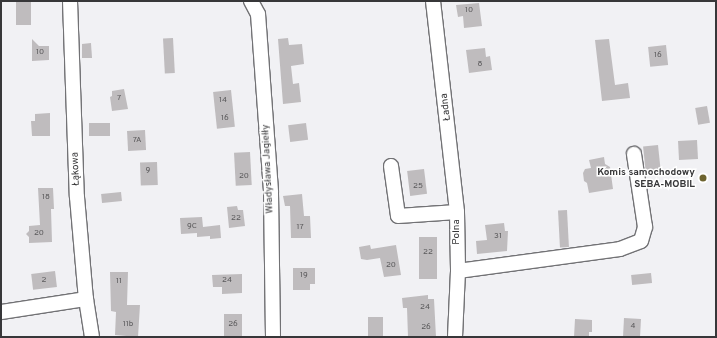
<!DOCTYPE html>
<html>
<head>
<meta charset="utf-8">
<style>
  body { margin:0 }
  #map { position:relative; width:717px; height:338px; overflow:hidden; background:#f1f1f4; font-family:Overpass,sans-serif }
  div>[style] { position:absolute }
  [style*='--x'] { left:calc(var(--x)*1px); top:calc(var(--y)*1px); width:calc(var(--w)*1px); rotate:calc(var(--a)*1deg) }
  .building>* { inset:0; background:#bfbcbe; transform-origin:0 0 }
  .roads { filter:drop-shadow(1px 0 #727275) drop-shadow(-1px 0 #727275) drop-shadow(0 1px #727275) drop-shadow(0 -1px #727275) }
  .minor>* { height:14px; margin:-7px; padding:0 7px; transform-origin:7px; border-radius:7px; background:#fff }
  .dots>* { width:11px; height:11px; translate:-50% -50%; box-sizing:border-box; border:2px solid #fff; border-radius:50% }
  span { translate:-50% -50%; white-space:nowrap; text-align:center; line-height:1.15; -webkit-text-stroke:3px #fff; paint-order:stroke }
  .number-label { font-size:8px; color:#59585a }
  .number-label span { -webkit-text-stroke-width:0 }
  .street-label { font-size:10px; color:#373739 }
  .poi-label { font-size:10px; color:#373739; font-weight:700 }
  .right { translate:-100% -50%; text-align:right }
  .frame { position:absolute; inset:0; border:2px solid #373739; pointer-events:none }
</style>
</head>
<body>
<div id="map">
  <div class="building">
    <i style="left:16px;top:1px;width:15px;height:24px"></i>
    <i style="clip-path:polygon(479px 3px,482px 26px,464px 28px,463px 16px,458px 17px,456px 5px)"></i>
    <i style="left:173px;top:38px;width:35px;height:10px;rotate:87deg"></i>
    <i style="clip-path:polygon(288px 38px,289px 45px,302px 44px,304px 64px,291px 66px,293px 84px,299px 83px,301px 102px,283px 104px,278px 39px)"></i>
    <i style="clip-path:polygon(32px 39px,39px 46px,49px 46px,49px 60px,32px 61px)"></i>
    <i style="clip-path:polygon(609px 39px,615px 85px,628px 83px,630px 98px,602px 101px,595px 40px)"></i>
    <i style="clip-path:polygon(91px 43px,92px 58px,82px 58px,82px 44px)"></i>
    <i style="left:666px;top:45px;width:20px;height:18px;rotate:84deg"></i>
    <i style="clip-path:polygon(485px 48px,486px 57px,490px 56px,492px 70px,469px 73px,466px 50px)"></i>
    <i style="clip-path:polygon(124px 89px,128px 109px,112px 111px,110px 97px,112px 96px,112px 91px)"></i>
    <i style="left:231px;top:90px;width:37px;height:18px;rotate:84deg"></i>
    <i style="left:707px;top:106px;width:17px;height:12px;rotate:80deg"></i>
    <i style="clip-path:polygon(50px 113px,50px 136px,32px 136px,31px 121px,35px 121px,35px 114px)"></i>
    <i style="left:110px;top:123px;width:13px;height:21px;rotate:90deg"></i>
    <i style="left:306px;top:123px;width:17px;height:18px;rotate:83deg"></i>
    <i style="left:145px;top:130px;width:20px;height:18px;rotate:87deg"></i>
    <i style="left:697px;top:140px;width:19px;height:19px;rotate:87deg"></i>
    <i style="left:658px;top:145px;width:27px;height:15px;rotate:84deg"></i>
    <i style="left:250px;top:152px;width:33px;height:16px;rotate:87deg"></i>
    <i style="clip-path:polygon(604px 157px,605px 164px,610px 167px,613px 189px,589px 193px,587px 183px,584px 181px,583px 173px,585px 169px,591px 168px,589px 160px)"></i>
    <i style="left:157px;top:162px;width:23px;height:17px;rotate:88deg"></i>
    <i style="left:424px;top:169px;width:25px;height:17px;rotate:83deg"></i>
    <i style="clip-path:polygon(38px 188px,53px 188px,54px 209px,51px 209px,52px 242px,29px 243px,29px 237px,26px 234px,29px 231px,29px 226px,40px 225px)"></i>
    <i style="left:121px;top:192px;width:9px;height:20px;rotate:84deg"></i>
    <i style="clip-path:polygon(302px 194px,304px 216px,310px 216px,311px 238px,291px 238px,290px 206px,285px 206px,283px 196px)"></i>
    <i style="clip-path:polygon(237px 206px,238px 210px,243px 210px,245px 226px,229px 228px,227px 207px)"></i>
    <i style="left:567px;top:210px;width:37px;height:9px;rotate:87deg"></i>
    <i style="clip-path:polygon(202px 217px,203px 227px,220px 225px,221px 238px,210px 239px,210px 236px,197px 237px,197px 233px,181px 234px,180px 218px)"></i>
    <i style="clip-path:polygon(504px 223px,505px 231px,508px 231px,507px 251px,477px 254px,476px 241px,487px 240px,485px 225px)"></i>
    <i style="left:419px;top:237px;width:18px;height:42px"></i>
    <i style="clip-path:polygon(370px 245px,371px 249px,396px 245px,401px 275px,384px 277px,380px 258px,367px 260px,361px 259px,359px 247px)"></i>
    <i style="clip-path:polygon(293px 268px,315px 268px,315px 284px,310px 284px,310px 290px,293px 290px)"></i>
    <i style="left:55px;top:271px;width:16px;height:24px;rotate:83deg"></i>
    <i style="clip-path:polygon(110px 272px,128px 272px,127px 305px,140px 305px,138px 337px,115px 335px,116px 312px,111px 311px)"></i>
    <i style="left:651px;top:273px;width:10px;height:20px;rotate:84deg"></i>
    <i style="clip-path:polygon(242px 274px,242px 293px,222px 294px,222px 287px,213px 287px,212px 275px)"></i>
    <i style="clip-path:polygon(428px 295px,428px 299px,434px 299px,436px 337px,408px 337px,407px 308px,403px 308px,402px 298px)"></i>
    <i style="left:224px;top:314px;width:18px;height:23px"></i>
    <i style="left:368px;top:317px;width:15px;height:20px"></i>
    <i style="left:624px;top:318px;width:17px;height:19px;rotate:3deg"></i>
    <i style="clip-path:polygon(575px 319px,592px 320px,592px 332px,589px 332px,589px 337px,574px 337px)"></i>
  </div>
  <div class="roads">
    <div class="minor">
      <i style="--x:70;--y:1;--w:196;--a:88"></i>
      <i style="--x:77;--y:197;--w:102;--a:85"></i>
      <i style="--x:86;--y:299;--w:38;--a:81"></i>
      <i style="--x:251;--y:1;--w:15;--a:62"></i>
      <i style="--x:258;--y:14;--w:179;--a:85.8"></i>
      <i style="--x:271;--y:193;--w:144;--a:89.2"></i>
      <i style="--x:433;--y:1;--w:212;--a:83.5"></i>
      <i style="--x:391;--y:166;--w:50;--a:82"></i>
      <i style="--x:398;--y:216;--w:59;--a:-3.9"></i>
      <i style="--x:457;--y:212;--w:59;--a:89"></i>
      <i style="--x:458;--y:271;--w:66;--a:92.6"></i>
      <i style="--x:458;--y:271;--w:163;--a:-7.7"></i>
      <i style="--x:620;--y:249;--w:22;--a:-21"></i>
      <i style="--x:641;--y:241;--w:15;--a:-74"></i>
      <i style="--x:645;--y:227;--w:74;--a:-98.6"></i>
      <i style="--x:1;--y:312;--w:86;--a:-8.7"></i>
    </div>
  </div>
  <div class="dots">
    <i style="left:703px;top:178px;background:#6d632f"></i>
  </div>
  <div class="number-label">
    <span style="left:469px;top:11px">10</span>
    <span style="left:40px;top:53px">10</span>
    <span style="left:658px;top:56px">16</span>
    <span style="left:480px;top:65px">8</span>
    <span style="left:119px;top:99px">7</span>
    <span style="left:223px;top:101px">14</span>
    <span style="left:225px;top:119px">16</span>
    <span style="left:137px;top:141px">7A</span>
    <span style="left:148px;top:171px">9</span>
    <span style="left:244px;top:177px">20</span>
    <span style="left:418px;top:187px">25</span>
    <span style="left:46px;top:198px">18</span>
    <span style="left:236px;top:219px">22</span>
    <span style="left:192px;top:227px">9C</span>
    <span style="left:300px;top:228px">17</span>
    <span style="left:39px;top:234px">20</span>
    <span style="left:498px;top:237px">31</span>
    <span style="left:428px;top:253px">22</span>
    <span style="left:391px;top:266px">20</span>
    <span style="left:304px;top:276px">19</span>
    <span style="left:44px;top:281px">2</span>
    <span style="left:227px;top:281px">24</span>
    <span style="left:119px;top:282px">11</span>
    <span style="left:425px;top:308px">24</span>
    <span style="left:128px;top:325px">11b</span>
    <span style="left:233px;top:325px">26</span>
    <span style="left:633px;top:327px">4</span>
    <span style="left:426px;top:328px">26</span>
  </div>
  <div class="street-label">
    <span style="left:446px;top:107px;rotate:-97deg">Ładna</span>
    <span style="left:76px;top:169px;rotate:-92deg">Łąkowa</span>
    <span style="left:268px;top:169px;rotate:-93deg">Władysława Jagiełły</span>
    <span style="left:457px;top:232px;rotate:-90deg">Polna</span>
  </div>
  <div class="poi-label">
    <span class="right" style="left:695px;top:178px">Komis samochodowy<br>SEBA-MOBIL</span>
  </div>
  <div class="frame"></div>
</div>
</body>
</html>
